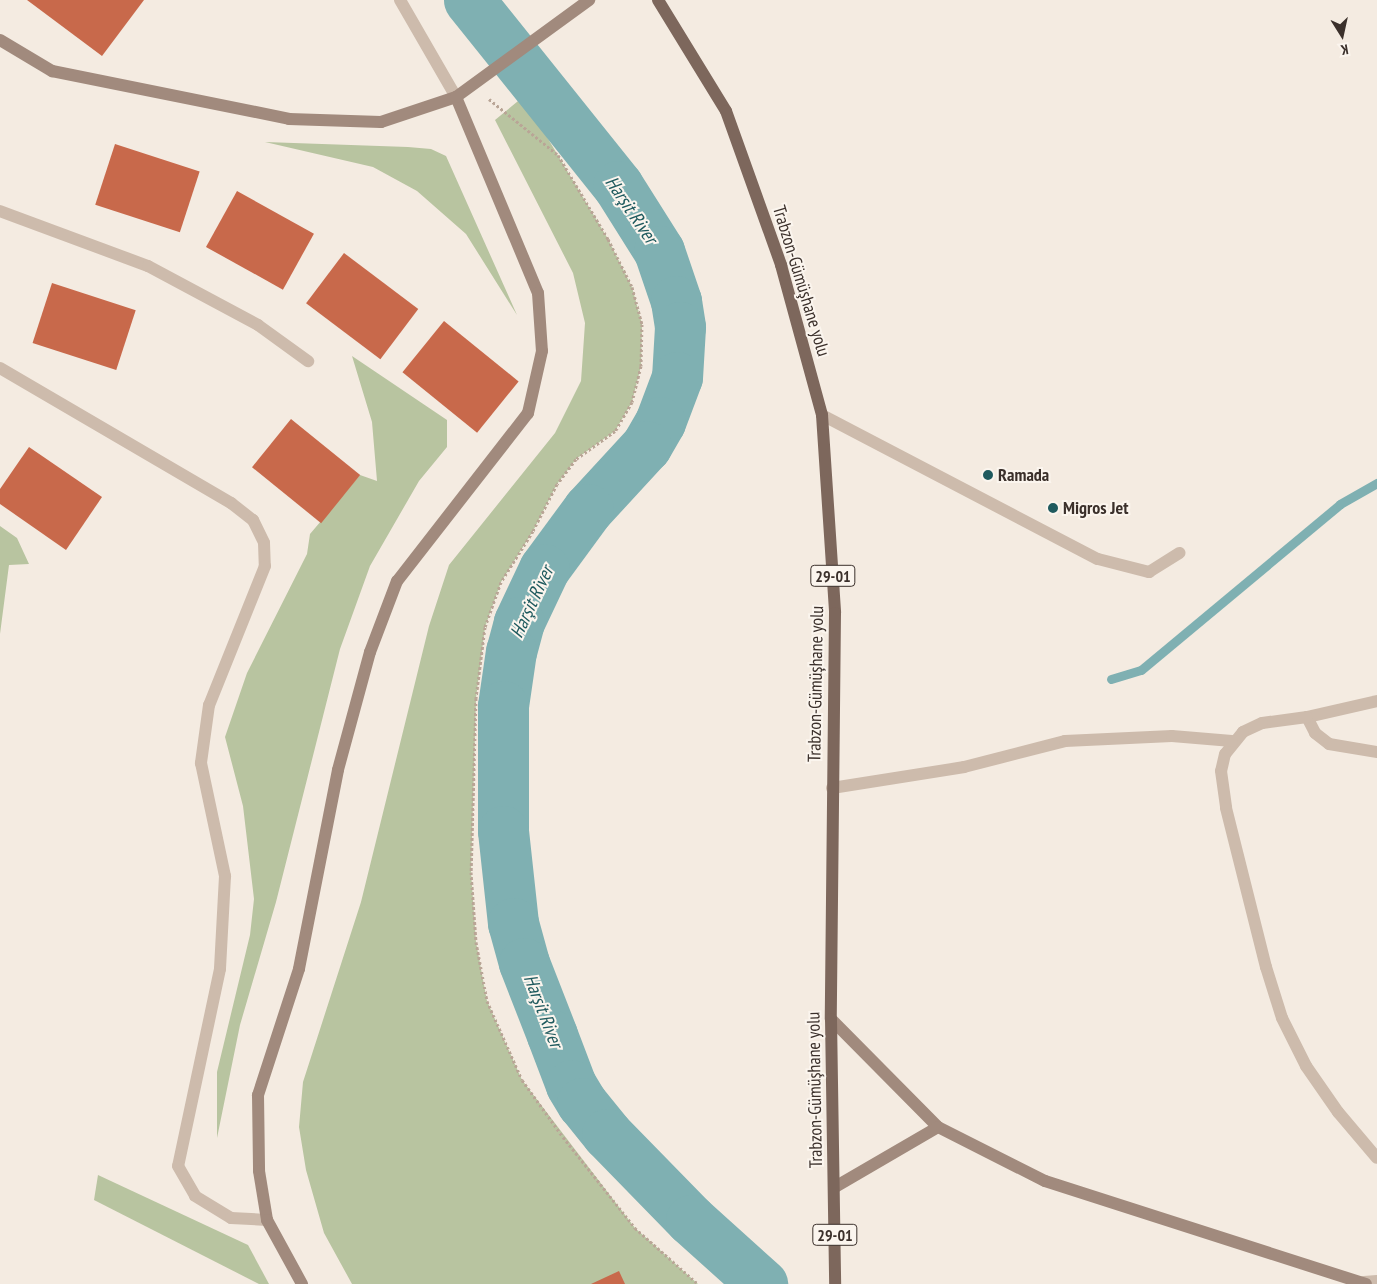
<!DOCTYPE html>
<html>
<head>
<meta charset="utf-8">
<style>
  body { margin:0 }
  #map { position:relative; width:1377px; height:1284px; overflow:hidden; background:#f4ebe1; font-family:"PT Sans Narrow",sans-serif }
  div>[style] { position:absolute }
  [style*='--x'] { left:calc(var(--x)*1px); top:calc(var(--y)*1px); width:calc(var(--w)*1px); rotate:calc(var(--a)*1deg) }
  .green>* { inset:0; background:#b8c4a0 }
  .stream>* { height:9px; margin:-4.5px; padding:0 4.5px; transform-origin:4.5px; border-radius:4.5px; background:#7fb0b2 }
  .river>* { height:51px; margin:-25.5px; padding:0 25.5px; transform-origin:25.5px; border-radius:25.5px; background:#7fb0b2 }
  .building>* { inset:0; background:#c8694b; transform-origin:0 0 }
  .path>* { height:3px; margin-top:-1.5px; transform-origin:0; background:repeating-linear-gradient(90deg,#b9a596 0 2.5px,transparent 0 5px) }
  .lane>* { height:12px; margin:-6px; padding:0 6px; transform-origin:6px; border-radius:6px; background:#cdbbac }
  .street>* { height:12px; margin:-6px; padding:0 6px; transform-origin:6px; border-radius:6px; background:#cdbbac }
  .secondary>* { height:12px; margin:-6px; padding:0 6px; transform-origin:6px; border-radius:6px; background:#a18a7d }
  .primary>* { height:12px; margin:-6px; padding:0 6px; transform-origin:6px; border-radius:6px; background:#7d675c }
  .secondary-bridge>* { height:12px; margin:-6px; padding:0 6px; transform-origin:6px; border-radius:6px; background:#a18a7d }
  .dots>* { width:14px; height:14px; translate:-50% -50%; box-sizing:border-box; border:2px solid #fbf5ee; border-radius:50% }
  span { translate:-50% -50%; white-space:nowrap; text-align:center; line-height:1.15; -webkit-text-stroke:4px #fbf5ee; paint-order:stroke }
  .shield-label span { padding:1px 4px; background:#fbf5ee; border:1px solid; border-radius:4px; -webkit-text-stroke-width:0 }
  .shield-label { font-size:16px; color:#3b302b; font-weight:700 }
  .street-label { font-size:18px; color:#3b302b }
  .poi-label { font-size:18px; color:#3b302b; font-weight:700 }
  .left { translate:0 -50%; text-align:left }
  .water-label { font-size:19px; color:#1f5a5e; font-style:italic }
  .north { position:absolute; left:1317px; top:10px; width:50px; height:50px; -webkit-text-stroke:4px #fbf5ee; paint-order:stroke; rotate:170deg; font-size:14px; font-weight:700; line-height:20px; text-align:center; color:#3b302b }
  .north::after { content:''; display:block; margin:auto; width:18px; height:22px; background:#3b302b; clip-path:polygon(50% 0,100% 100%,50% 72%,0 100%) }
</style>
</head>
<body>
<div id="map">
  <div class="green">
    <i style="clip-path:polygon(523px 97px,608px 239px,632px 287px,642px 324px,641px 366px,632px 402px,615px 431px,576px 459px,557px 484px,533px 531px,501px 582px,485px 627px,476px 698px,471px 872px,476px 942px,487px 1001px,522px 1080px,635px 1228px,698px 1284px,352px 1284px,324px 1233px,306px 1170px,299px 1127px,303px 1082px,361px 902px,429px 626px,449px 565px,555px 433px,581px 381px,585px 323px,573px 273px,495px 120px)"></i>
    <i style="clip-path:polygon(265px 142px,408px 147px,431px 149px,446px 156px,517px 315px,466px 234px,417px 191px,373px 167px)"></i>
    <i style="clip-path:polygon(352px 356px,447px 420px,447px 447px,419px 481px,370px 566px,340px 649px,276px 902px,240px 1025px,217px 1138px,217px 1072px,250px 935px,254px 899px,243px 806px,225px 737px,247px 673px,307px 554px,310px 534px,360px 475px,377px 481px,372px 422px)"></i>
    <i style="clip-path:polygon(0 526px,17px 538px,29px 564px,9px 565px,0 634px)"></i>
    <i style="clip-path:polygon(98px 1175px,248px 1245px,269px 1284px,259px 1284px,94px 1200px)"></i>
  </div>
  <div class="stream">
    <i style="--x:1111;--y:679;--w:31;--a:-17"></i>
    <i style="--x:1141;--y:670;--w:259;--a:-39.8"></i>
    <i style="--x:1340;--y:504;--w:43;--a:-29.6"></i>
  </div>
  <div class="river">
    <i style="--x:469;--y:0;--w:238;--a:51.3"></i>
    <i style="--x:618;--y:186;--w:77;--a:57.8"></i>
    <i style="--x:659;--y:251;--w:53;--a:71.2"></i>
    <i style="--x:676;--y:301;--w:26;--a:81"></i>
    <i style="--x:680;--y:327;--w:50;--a:93.4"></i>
    <i style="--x:677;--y:377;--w:48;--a:110.7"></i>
    <i style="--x:660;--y:422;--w:28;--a:120"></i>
    <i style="--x:646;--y:446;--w:86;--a:132.6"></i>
    <i style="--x:588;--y:509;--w:74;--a:126.3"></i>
    <i style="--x:544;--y:569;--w:59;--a:115.3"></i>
    <i style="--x:519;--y:622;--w:30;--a:105"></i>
    <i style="--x:511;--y:651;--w:56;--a:98.3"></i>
    <i style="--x:503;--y:706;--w:125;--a:90"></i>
    <i style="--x:503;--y:831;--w:93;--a:83.8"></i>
    <i style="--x:513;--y:923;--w:41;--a:74.6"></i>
    <i style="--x:524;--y:963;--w:77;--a:68.7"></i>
    <i style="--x:552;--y:1035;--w:53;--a:69.2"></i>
    <i style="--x:571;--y:1085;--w:21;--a:59"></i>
    <i style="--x:582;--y:1103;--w:40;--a:51"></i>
    <i style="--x:607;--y:1134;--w:120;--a:45.7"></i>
    <i style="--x:691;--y:1220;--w:96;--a:42"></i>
  </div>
  <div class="building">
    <i style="clip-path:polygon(27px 0,144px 0,102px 56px)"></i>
    <i style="left:115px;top:144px;width:89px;height:64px;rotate:18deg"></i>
    <i style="left:237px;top:191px;width:88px;height:64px;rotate:29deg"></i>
    <i style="left:344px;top:253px;width:93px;height:63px;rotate:37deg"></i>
    <i style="left:52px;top:283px;width:88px;height:63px;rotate:18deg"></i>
    <i style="left:444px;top:321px;width:96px;height:66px;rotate:39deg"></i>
    <i style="left:291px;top:419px;width:89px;height:62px;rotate:39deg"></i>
    <i style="clip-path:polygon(29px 447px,102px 497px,66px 550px,0 504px,0 489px)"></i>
    <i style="clip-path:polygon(619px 1271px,625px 1284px,591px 1284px)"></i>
  </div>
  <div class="path">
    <i style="--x:489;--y:99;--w:89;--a:39.1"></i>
    <i style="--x:558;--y:155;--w:98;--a:59.2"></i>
    <i style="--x:608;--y:239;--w:54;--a:63.4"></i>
    <i style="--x:632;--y:287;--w:38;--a:75"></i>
    <i style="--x:642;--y:324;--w:42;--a:91.4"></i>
    <i style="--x:641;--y:366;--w:37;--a:104"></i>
    <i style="--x:632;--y:402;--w:34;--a:120"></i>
    <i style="--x:615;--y:431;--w:48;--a:144.3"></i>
    <i style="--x:576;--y:459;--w:31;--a:127"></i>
    <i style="--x:557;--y:484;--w:53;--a:117.1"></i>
    <i style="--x:533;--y:531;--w:60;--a:122.1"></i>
    <i style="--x:501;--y:582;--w:48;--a:109.6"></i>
    <i style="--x:485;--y:627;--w:72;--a:97.2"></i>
    <i style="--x:476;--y:698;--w:174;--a:91.6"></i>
    <i style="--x:471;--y:872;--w:70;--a:85.9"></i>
    <i style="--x:476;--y:942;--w:60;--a:79.4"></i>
    <i style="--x:487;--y:1001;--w:86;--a:66.1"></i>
    <i style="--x:522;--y:1080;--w:70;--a:54.3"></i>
    <i style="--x:563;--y:1137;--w:116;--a:51.6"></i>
    <i style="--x:635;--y:1228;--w:84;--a:41.6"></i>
  </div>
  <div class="lane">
    <i style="--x:822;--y:415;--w:311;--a:27.6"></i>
    <i style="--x:1098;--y:559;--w:53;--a:14.3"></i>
    <i style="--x:1149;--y:572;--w:36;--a:-32"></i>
    <i style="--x:1307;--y:717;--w:18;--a:63"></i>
    <i style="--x:1315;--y:733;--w:18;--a:38"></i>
    <i style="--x:1329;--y:744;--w:49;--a:9.5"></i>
  </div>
  <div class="street">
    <i style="--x:400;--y:0;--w:112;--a:60"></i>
    <i style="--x:0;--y:211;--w:158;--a:20.4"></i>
    <i style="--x:148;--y:266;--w:125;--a:28.2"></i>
    <i style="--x:258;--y:325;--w:62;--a:35.8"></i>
    <i style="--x:0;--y:368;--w:268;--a:30.3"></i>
    <i style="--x:231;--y:503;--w:28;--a:38"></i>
    <i style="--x:253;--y:520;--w:25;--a:64"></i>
    <i style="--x:264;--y:543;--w:23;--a:88"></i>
    <i style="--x:265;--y:566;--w:150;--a:111.9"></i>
    <i style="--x:209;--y:705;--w:59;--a:97.9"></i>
    <i style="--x:201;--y:763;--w:116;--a:78"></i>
    <i style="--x:225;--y:876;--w:93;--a:93.1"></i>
    <i style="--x:220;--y:969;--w:201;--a:102"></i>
    <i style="--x:178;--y:1166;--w:34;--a:60"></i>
    <i style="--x:195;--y:1196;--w:42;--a:31.4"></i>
    <i style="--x:231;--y:1218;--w:36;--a:3"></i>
    <i style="--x:1377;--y:701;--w:72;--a:167.1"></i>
    <i style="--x:1307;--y:717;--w:45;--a:172.4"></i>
    <i style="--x:1262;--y:723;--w:21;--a:155"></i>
    <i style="--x:1243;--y:732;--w:28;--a:129"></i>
    <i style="--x:1225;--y:754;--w:17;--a:103"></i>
    <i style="--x:1221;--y:771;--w:37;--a:82"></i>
    <i style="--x:1226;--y:808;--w:164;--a:75.9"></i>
    <i style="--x:1266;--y:967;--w:53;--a:72.6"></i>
    <i style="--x:1282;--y:1018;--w:54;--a:63.4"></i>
    <i style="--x:1306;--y:1066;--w:56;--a:55.2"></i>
    <i style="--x:1338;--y:1112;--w:60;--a:49.7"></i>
    <i style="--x:832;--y:788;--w:134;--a:-9"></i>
    <i style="--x:964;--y:767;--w:104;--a:-14.4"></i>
    <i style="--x:1065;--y:741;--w:107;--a:-2.7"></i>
    <i style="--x:1172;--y:736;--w:60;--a:4.8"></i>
    <i style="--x:1364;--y:1282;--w:13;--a:-4"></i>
  </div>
  <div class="secondary">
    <i style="--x:0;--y:40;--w:61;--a:30.8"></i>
    <i style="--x:52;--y:71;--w:242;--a:11.4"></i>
    <i style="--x:289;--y:119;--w:92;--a:1.9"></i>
    <i style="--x:381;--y:122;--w:79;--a:-18.4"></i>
    <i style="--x:456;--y:97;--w:212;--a:67.3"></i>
    <i style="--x:538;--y:293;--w:58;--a:86.1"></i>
    <i style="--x:542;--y:351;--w:64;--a:102.7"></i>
    <i style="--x:528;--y:413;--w:213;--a:127.9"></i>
    <i style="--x:397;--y:581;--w:76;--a:110.8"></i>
    <i style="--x:370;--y:652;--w:122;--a:105.2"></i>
    <i style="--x:338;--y:770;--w:203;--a:101.1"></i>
    <i style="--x:299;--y:969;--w:133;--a:108"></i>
    <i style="--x:258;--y:1095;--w:76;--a:89.2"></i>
    <i style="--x:259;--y:1171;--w:50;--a:80.7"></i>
    <i style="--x:267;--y:1220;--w:73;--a:61.3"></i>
    <i style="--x:831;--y:1019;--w:152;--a:45.3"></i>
    <i style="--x:938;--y:1127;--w:120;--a:26.8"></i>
    <i style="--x:1045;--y:1181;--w:337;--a:17.8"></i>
    <i style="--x:835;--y:1187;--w:119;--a:-30.2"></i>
  </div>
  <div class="primary">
    <i style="--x:658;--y:0;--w:130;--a:58.5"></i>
    <i style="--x:726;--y:111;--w:164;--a:70.3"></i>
    <i style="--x:781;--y:265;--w:156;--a:74.7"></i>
    <i style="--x:822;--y:415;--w:198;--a:86.2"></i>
    <i style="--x:835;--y:613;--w:406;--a:90.6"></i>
    <i style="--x:831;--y:1019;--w:265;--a:89.1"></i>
  </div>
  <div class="secondary-bridge">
    <i style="--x:456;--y:97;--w:165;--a:-36.1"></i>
  </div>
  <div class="dots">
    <i style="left:988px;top:475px;background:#1f5a5e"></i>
    <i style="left:1053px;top:508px;background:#1f5a5e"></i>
  </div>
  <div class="shield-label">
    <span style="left:833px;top:576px">29-01</span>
    <span style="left:835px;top:1235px">29-01</span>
  </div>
  <div class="street-label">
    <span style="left:801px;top:281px;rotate:73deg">Trabzon-Gümüşhane yolu</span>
    <span style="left:816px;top:684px;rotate:-89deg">Trabzon-Gümüşhane yolu</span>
    <span style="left:815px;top:1090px;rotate:-91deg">Trabzon-Gümüşhane yolu</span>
  </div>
  <div class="poi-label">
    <span class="left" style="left:998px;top:475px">Ramada</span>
    <span class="left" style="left:1063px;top:508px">Migros Jet</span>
  </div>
  <div class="water-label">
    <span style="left:631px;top:210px;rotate:56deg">Harşit River</span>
    <span style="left:532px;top:602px;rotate:-65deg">Harşit River</span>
    <span style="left:543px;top:1011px;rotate:69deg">Harşit River</span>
  </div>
  <div class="north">K</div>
</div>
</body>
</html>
